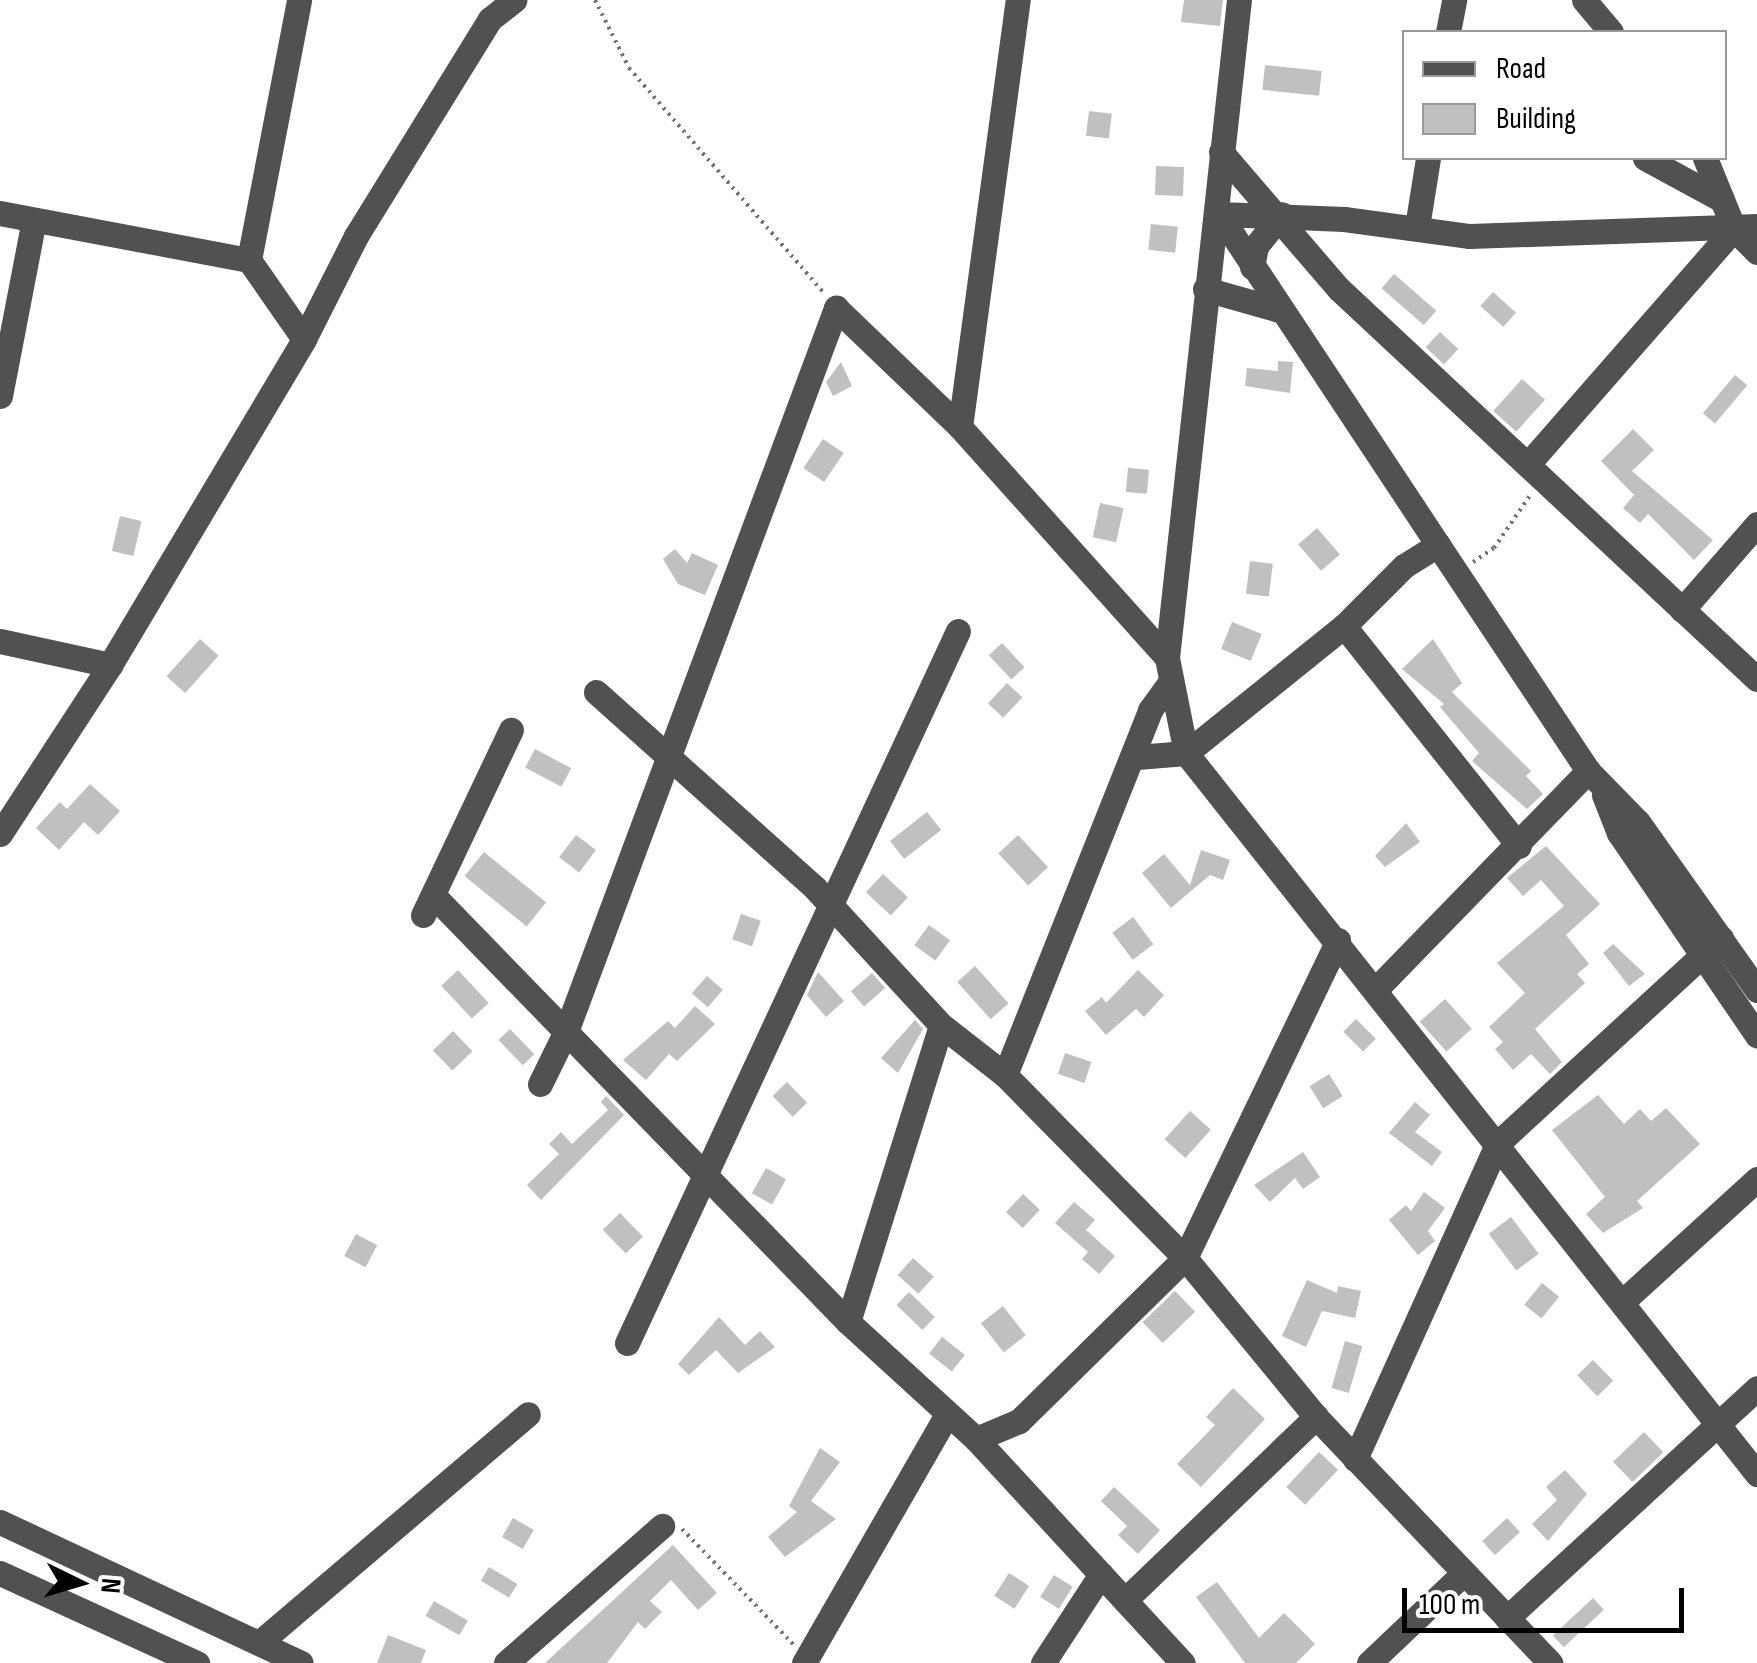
<!DOCTYPE html>
<html>
<head>
<meta charset="utf-8">
<style>
  body { margin:0 }
  #map { position:relative; width:1757px; height:1663px; overflow:hidden; background:#fff; font-family:"Sofia Sans Condensed",sans-serif }
  div>[style] { position:absolute }
  [style*='--x'] { left:calc(var(--x)*1px); top:calc(var(--y)*1px); width:calc(var(--w)*1px); rotate:calc(var(--a)*1deg) }
  .building>* { inset:0; background:#c0c0c0; transform-origin:0 0 }
  .path>* { height:4px; margin-top:-2px; transform-origin:0; background:repeating-linear-gradient(90deg,#737373 0 2.5px,transparent 0 7.5px) }
  .minor>* { height:25px; margin:-12.5px; padding:0 12.5px; transform-origin:12.5px; border-radius:12.5px; background:#515151 }
  span { translate:-50% -50%; white-space:nowrap; text-align:center; line-height:1.15; -webkit-text-stroke:8px #fff; paint-order:stroke }
  .legend { position:absolute; left:1402px; top:30px; width:325px; height:130px; box-sizing:border-box; background:#fff; border:2px solid #999; margin:0; padding:12px 18px; list-style:none; font-size:30px; color:#000 }
  .legend li { display:flex; align-items:center; gap:20px; height:50px }
  .legend b { width:50px; border:2px solid #999 }
  .north { position:absolute; left:30px; top:1533px; width:100px; height:100px; -webkit-text-stroke:8px #fff; paint-order:stroke; rotate:95deg; font-size:28px; font-weight:700; line-height:40px; text-align:center; color:#000 }
  .north::after { content:''; display:block; margin:auto; width:35px; height:45px; background:#000; clip-path:polygon(50% 0,100% 100%,50% 72%,0 100%) }
  .scale { position:absolute; left:1402px; top:1588px; width:282px; height:45px; box-sizing:border-box; border:5px solid #000; border-top:0; padding-left:12px; font-size:30px; line-height:35px; white-space:nowrap; color:#000; -webkit-text-stroke:8px #fff; paint-order:stroke }
</style>
</head>
<body>
<div id="map">
  <div class="building">
    <i style="clip-path:polygon(1184px 0,1223px 0,1220px 26px,1181px 22px)"></i>
    <i style="left:1265px;top:65px;width:57px;height:25px;rotate:6deg"></i>
    <i style="left:1089px;top:111px;width:23px;height:25px;rotate:7deg"></i>
    <i style="left:1156px;top:166px;width:28px;height:29px;rotate:2deg"></i>
    <i style="left:1151px;top:224px;width:27px;height:26px;rotate:6deg"></i>
    <i style="left:1394px;top:274px;width:56px;height:19px;rotate:41deg"></i>
    <i style="left:1493px;top:292px;width:31px;height:19px;rotate:42deg"></i>
    <i style="left:1440px;top:332px;width:25px;height:21px;rotate:43deg"></i>
    <i style="clip-path:polygon(1278px 361px,1293px 362px,1290px 393px,1245px 386px,1247px 368px,1278px 371px)"></i>
    <i style="clip-path:polygon(841px 362px,852px 386px,833px 396px,826px 382px)"></i>
    <i style="left:1735px;top:375px;width:16px;height:50px;rotate:40deg"></i>
    <i style="left:1522px;top:379px;width:31px;height:43px;rotate:42deg"></i>
    <i style="clip-path:polygon(1633px 429px,1654px 450px,1632px 471px,1713px 540px,1694px 560px,1648px 514px,1640px 523px,1623px 508px,1634px 495px,1601px 461px)"></i>
    <i style="left:823px;top:439px;width:25px;height:35px;rotate:34deg"></i>
    <i style="left:1128px;top:468px;width:21px;height:24px;rotate:5deg"></i>
    <i style="left:1100px;top:503px;width:24px;height:35px;rotate:12deg"></i>
    <i style="left:120px;top:516px;width:22px;height:36px;rotate:13deg"></i>
    <i style="left:1317px;top:528px;width:35px;height:25px;rotate:49deg"></i>
    <i style="clip-path:polygon(675px 549px,687px 563px,692px 553px,718px 565px,705px 595px,678px 584px,663px 559px)"></i>
    <i style="left:1250px;top:561px;width:23px;height:33px;rotate:7deg"></i>
    <i style="left:1232px;top:622px;width:32px;height:29px;rotate:22deg"></i>
    <i style="left:200px;top:639px;width:25px;height:50px;rotate:42deg"></i>
    <i style="clip-path:polygon(1433px 639px,1462px 683px,1452px 692px,1531px 771px,1526px 776px,1543px 794px,1527px 809px,1472px 761px,1479px 753px,1440px 707px,1444px 704px,1402px 669px)"></i>
    <i style="left:1002px;top:643px;width:33px;height:18px;rotate:47deg"></i>
    <i style="left:1007px;top:683px;width:21px;height:28px;rotate:43deg"></i>
    <i style="left:535px;top:749px;width:41px;height:21px;rotate:28deg"></i>
    <i style="clip-path:polygon(90px 784px,120px 811px,98px 835px,84px 822px,59px 850px,36px 828px,60px 802px,67px 809px)"></i>
    <i style="left:927px;top:812px;width:23px;height:47px;rotate:52deg"></i>
    <i style="clip-path:polygon(1406px 823px,1420px 842px,1385px 867px,1375px 856px)"></i>
    <i style="left:576px;top:835px;width:25px;height:28px;rotate:37deg"></i>
    <i style="left:1018px;top:835px;width:44px;height:27px;rotate:47deg"></i>
    <i style="clip-path:polygon(1546px 846px,1600px 904px,1566px 935px,1589px 964px,1577px 974px,1585px 983px,1535px 1029px,1562px 1062px,1550px 1074px,1531px 1054px,1513px 1070px,1495px 1049px,1503px 1042px,1489px 1027px,1525px 993px,1497px 963px,1564px 906px,1541px 880px,1523px 896px,1507px 878px)"></i>
    <i style="clip-path:polygon(1201px 850px,1230px 860px,1223px 880px,1210px 875px,1171px 908px,1142px 873px,1164px 854px,1190px 885px)"></i>
    <i style="left:484px;top:852px;width:80px;height:31px;rotate:39deg"></i>
    <i style="left:883px;top:874px;width:34px;height:25px;rotate:43deg"></i>
    <i style="left:741px;top:914px;width:21px;height:27px;rotate:19deg"></i>
    <i style="left:1133px;top:917px;width:34px;height:26px;rotate:53deg"></i>
    <i style="left:929px;top:925px;width:26px;height:25px;rotate:36deg"></i>
    <i style="clip-path:polygon(1613px 944px,1645px 974px,1629px 986px,1603px 953px)"></i>
    <i style="left:975px;top:966px;width:50px;height:24px;rotate:48deg"></i>
    <i style="left:458px;top:970px;width:45px;height:23px;rotate:47deg"></i>
    <i style="clip-path:polygon(1138px 970px,1164px 995px,1144px 1017px,1136px 1009px,1106px 1035px,1085px 1011px,1102px 997px,1106px 1003px)"></i>
    <i style="clip-path:polygon(818px 972px,844px 1001px,826px 1017px,807px 995px)"></i>
    <i style="left:872px;top:973px;width:20px;height:28px;rotate:49deg"></i>
    <i style="left:707px;top:976px;width:21px;height:23px;rotate:41deg"></i>
    <i style="left:1445px;top:999px;width:40px;height:34px;rotate:48deg"></i>
    <i style="clip-path:polygon(695px 1006px,715px 1024px,677px 1061px,669px 1054px,646px 1080px,623px 1060px,668px 1021px,675px 1028px)"></i>
    <i style="left:1356px;top:1019px;width:28px;height:18px;rotate:45deg"></i>
    <i style="clip-path:polygon(915px 1020px,923px 1029px,898px 1073px,881px 1058px)"></i>
    <i style="left:510px;top:1029px;width:35px;height:16px;rotate:46deg"></i>
    <i style="left:453px;top:1031px;width:28px;height:28px;rotate:46deg"></i>
    <i style="left:1065px;top:1053px;width:28px;height:22px;rotate:19deg"></i>
    <i style="left:1329px;top:1074px;width:26px;height:23px;rotate:58deg"></i>
    <i style="left:787px;top:1082px;width:29px;height:20px;rotate:46deg"></i>
    <i style="clip-path:polygon(1598px 1095px,1624px 1124px,1640px 1109px,1651px 1121px,1666px 1108px,1700px 1144px,1637px 1201px,1643px 1208px,1603px 1233px,1586px 1214px,1605px 1197px,1552px 1130px)"></i>
    <i style="clip-path:polygon(606px 1096px,624px 1115px,541px 1200px,527px 1185px,559px 1154px,549px 1144px,561px 1132px,572px 1144px,608px 1110px,601px 1102px)"></i>
    <i style="clip-path:polygon(1415px 1102px,1430px 1115px,1415px 1132px,1442px 1152px,1432px 1166px,1389px 1133px)"></i>
    <i style="left:1190px;top:1111px;width:28px;height:38px;rotate:42deg"></i>
    <i style="clip-path:polygon(1303px 1152px,1320px 1177px,1303px 1189px,1295px 1178px,1270px 1202px,1254px 1185px)"></i>
    <i style="left:766px;top:1168px;width:23px;height:29px;rotate:29deg"></i>
    <i style="clip-path:polygon(1424px 1192px,1445px 1208px,1428px 1231px,1435px 1241px,1418px 1255px,1389px 1220px,1406px 1205px,1411px 1211px)"></i>
    <i style="left:1023px;top:1194px;width:23px;height:25px;rotate:43deg"></i>
    <i style="clip-path:polygon(1074px 1202px,1095px 1220px,1086px 1230px,1115px 1256px,1099px 1274px,1082px 1259px,1088px 1252px,1055px 1223px)"></i>
    <i style="left:620px;top:1213px;width:33px;height:24px;rotate:46deg"></i>
    <i style="left:1511px;top:1217px;width:46px;height:28px;rotate:53deg"></i>
    <i style="left:356px;top:1234px;width:24px;height:25px;rotate:28deg"></i>
    <i style="left:913px;top:1258px;width:28px;height:23px;rotate:42deg"></i>
    <i style="clip-path:polygon(1307px 1280px,1337px 1293px,1338px 1286px,1361px 1291px,1355px 1318px,1322px 1311px,1306px 1347px,1282px 1336px)"></i>
    <i style="left:1542px;top:1283px;width:22px;height:28px;rotate:39deg"></i>
    <i style="left:1175px;top:1291px;width:29px;height:45px;rotate:46deg"></i>
    <i style="left:909px;top:1292px;width:36px;height:18px;rotate:44deg"></i>
    <i style="left:1003px;top:1306px;width:37px;height:28px;rotate:52deg"></i>
    <i style="clip-path:polygon(719px 1317px,745px 1345px,760px 1331px,775px 1347px,738px 1373px,716px 1350px,689px 1375px,678px 1364px)"></i>
    <i style="left:942px;top:1337px;width:29px;height:21px;rotate:38deg"></i>
    <i style="left:1345px;top:1341px;width:18px;height:49px;rotate:16deg"></i>
    <i style="left:1593px;top:1360px;width:29px;height:22px;rotate:46deg"></i>
    <i style="clip-path:polygon(1233px 1388px,1265px 1419px,1201px 1487px,1177px 1464px,1215px 1425px,1206px 1417px)"></i>
    <i style="left:1644px;top:1432px;width:28px;height:43px;rotate:46deg"></i>
    <i style="clip-path:polygon(820px 1448px,840px 1462px,811px 1501px,836px 1519px,785px 1557px,768px 1537px,797px 1512px,789px 1506px)"></i>
    <i style="left:1319px;top:1452px;width:26px;height:48px;rotate:43deg"></i>
    <i style="clip-path:polygon(1565px 1470px,1587px 1494px,1548px 1541px,1532px 1524px,1557px 1500px,1546px 1487px)"></i>
    <i style="clip-path:polygon(1114px 1487px,1160px 1530px,1138px 1554px,1118px 1535px,1127px 1526px,1101px 1501px)"></i>
    <i style="left:513px;top:1518px;width:24px;height:22px;rotate:30deg"></i>
    <i style="left:1507px;top:1518px;width:19px;height:34px;rotate:47deg"></i>
    <i style="clip-path:polygon(673px 1545px,717px 1593px,698px 1610px,671px 1580px,650px 1601px,662px 1612px,645px 1629px,638px 1622px,607px 1663px,545px 1663px)"></i>
    <i style="left:489px;top:1567px;width:33px;height:16px;rotate:31deg"></i>
    <i style="left:1009px;top:1573px;width:24px;height:27px;rotate:33deg"></i>
    <i style="left:1054px;top:1575px;width:22px;height:26px;rotate:32deg"></i>
    <i style="clip-path:polygon(1217px 1582px,1259px 1638px,1284px 1613px,1315px 1644px,1296px 1663px,1245px 1663px,1196px 1597px)"></i>
    <i style="left:1593px;top:1598px;width:16px;height:55px;rotate:47deg"></i>
    <i style="left:434px;top:1601px;width:39px;height:17px;rotate:30deg"></i>
    <i style="clip-path:polygon(388px 1635px,426px 1650px,421px 1663px,377px 1663px)"></i>
  </div>
  <div class="path">
    <i style="--x:595;--y:0;--w:76;--a:63.4"></i>
    <i style="--x:629;--y:68;--w:298;--a:49.1"></i>
    <i style="--x:1473;--y:562;--w:25;--a:-34"></i>
    <i style="--x:1494;--y:548;--w:65;--a:-55.6"></i>
    <i style="--x:682;--y:1529;--w:160;--a:46"></i>
  </div>
  <div class="minor">
    <i style="--x:1584;--y:0;--w:42;--a:49.8"></i>
    <i style="--x:1448;--y:32;--w:33;--a:-79"></i>
    <i style="--x:1221;--y:152;--w:181;--a:49.3"></i>
    <i style="--x:1339;--y:289;--w:572;--a:43.02"></i>
    <i style="--x:1645;--y:158;--w:88;--a:28.6"></i>
    <i style="--x:1705;--y:158;--w:77;--a:67.8"></i>
    <i style="--x:1734;--y:229;--w:33;--a:45"></i>
    <i style="--x:0;--y:213;--w:253;--a:10.7"></i>
    <i style="--x:249;--y:260;--w:96;--a:55.2"></i>
    <i style="--x:1219;--y:214;--w:125;--a:2.3"></i>
    <i style="--x:1344;--y:219;--w:127;--a:7.7"></i>
    <i style="--x:1470;--y:236;--w:287;--a:-2"></i>
    <i style="--x:1219;--y:214;--w:397;--a:56.5"></i>
    <i style="--x:1417;--y:227;--w:70;--a:-80.9"></i>
    <i style="--x:249;--y:260;--w:265;--a:-79.1"></i>
    <i style="--x:1252;--y:267;--w:21;--a:-79"></i>
    <i style="--x:1256;--y:246;--w:41;--a:-50.9"></i>
    <i style="--x:1205;--y:289;--w:77;--a:15.8"></i>
    <i style="--x:0;--y:396;--w:179;--a:-79.1"></i>
    <i style="--x:960;--y:427;--w:431;--a:-82.3"></i>
    <i style="--x:1528;--y:464;--w:313;--a:-48.8"></i>
    <i style="--x:1682;--y:610;--w:114;--a:-48.9"></i>
    <i style="--x:1344;--y:626;--w:281;--a:51.5"></i>
    <i style="--x:0;--y:641;--w:113;--a:12.3"></i>
    <i style="--x:1167;--y:658;--w:662;--a:-83.76"></i>
    <i style="--x:596;--y:692;--w:294;--a:41.8"></i>
    <i style="--x:815;--y:888;--w:186;--a:47.4"></i>
    <i style="--x:941;--y:1025;--w:81;--a:38"></i>
    <i style="--x:1005;--y:1075;--w:257;--a:45.5"></i>
    <i style="--x:1185;--y:1258;--w:206;--a:50.5"></i>
    <i style="--x:1316;--y:1417;--w:340;--a:46.4"></i>
    <i style="--x:1137;--y:757;--w:49;--a:-4.7"></i>
    <i style="--x:1186;--y:753;--w:203;--a:-38.8"></i>
    <i style="--x:1344;--y:626;--w:85;--a:-45"></i>
    <i style="--x:1404;--y:566;--w:40;--a:-32"></i>
    <i style="--x:1438;--y:545;--w:271;--a:56.4"></i>
    <i style="--x:1588;--y:771;--w:71;--a:45.6"></i>
    <i style="--x:1638;--y:822;--w:206;--a:54.7"></i>
    <i style="--x:1604;--y:795;--w:41;--a:68.5"></i>
    <i style="--x:1619;--y:833;--w:245;--a:55.7"></i>
    <i style="--x:0;--y:834;--w:202;--a:-56.9"></i>
    <i style="--x:110;--y:665;--w:379;--a:-59.2"></i>
    <i style="--x:304;--y:339;--w:115;--a:-63.2"></i>
    <i style="--x:356;--y:236;--w:255;--a:-58.3"></i>
    <i style="--x:490;--y:19;--w:31;--a:-38"></i>
    <i style="--x:433;--y:895;--w:595;--a:45.82"></i>
    <i style="--x:848;--y:1322;--w:173;--a:42.4"></i>
    <i style="--x:976;--y:1439;--w:305;--a:47.3"></i>
    <i style="--x:423;--y:915;--w:205;--a:-64.6"></i>
    <i style="--x:1377;--y:988;--w:303;--a:-45.8"></i>
    <i style="--x:1005;--y:1075;--w:393;--a:-68.3"></i>
    <i style="--x:1150;--y:710;--w:31;--a:-54"></i>
    <i style="--x:540;--y:1084;--w:61;--a:-63.9"></i>
    <i style="--x:567;--y:1029;--w:770;--a:-69.54"></i>
    <i style="--x:836;--y:308;--w:172;--a:43.8"></i>
    <i style="--x:960;--y:427;--w:310;--a:48.1"></i>
    <i style="--x:1167;--y:658;--w:97;--a:78.7"></i>
    <i style="--x:1186;--y:753;--w:920;--a:51.62"></i>
    <i style="--x:1622;--y:1302;--w:183;--a:-42.3"></i>
    <i style="--x:848;--y:1322;--w:311;--a:-72.6"></i>
    <i style="--x:627;--y:1343;--w:785;--a:-65.07"></i>
    <i style="--x:976;--y:1439;--w:47;--a:-22.7"></i>
    <i style="--x:1019;--y:1421;--w:233;--a:-44.5"></i>
    <i style="--x:1185;--y:1258;--w:353;--a:-64.3"></i>
    <i style="--x:1355;--y:1459;--w:347;--a:-65.7"></i>
    <i style="--x:1498;--y:1143;--w:303;--a:-42.6"></i>
    <i style="--x:0;--y:1522;--w:332;--a:25.1"></i>
    <i style="--x:0;--y:1573;--w:217;--a:24.6"></i>
    <i style="--x:1125;--y:1600;--w:265;--a:-43.8"></i>
    <i style="--x:1507;--y:1618;--w:340;--a:-42.6"></i>
    <i style="--x:259;--y:1643;--w:353;--a:-40.4"></i>
    <i style="--x:506;--y:1663;--w:208;--a:-41.3"></i>
    <i style="--x:804;--y:1663;--w:287;--a:-60.1"></i>
    <i style="--x:1043;--y:1663;--w:106;--a:-56.9"></i>
    <i style="--x:1369;--y:1663;--w:131;--a:-43.5"></i>
  </div>
  <ul class="legend">
  <li><b style="height:12px;background:#515151"></b>Road</li>
  <li><b style="height:28px;background:#c0c0c0"></b>Building</li>
  </ul>
  <div class="north">N</div>
  <div class="scale">100 m</div>
</div>
</body>
</html>
